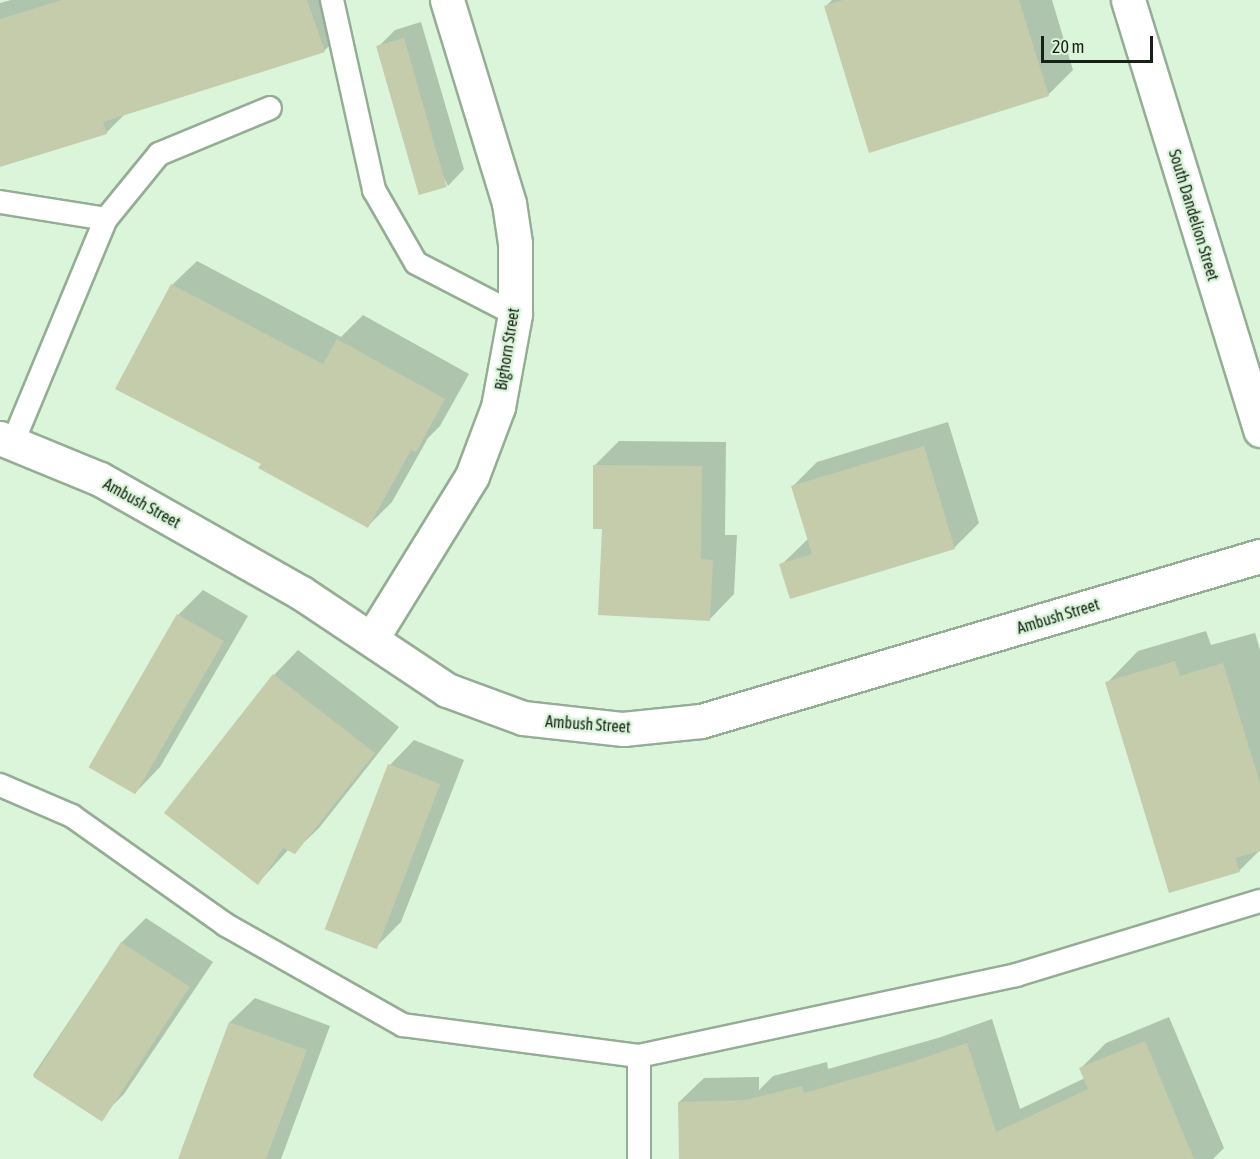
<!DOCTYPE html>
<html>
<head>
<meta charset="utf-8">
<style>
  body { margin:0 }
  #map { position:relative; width:1260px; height:1159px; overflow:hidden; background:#daf5d9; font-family:"Asap Condensed",sans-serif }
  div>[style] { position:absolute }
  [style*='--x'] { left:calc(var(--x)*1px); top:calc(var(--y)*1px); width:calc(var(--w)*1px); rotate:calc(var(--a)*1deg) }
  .shadow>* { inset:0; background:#0003 }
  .building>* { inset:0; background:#c5ccab; transform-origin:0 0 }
  .roads { filter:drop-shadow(2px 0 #94ad94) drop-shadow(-2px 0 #94ad94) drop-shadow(0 2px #94ad94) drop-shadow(0 -2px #94ad94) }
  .service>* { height:22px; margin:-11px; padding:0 11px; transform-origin:11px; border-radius:11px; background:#fff }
  .minor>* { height:33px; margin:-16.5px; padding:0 16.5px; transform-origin:16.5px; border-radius:16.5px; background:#fff }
  .tertiary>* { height:33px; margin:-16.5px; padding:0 16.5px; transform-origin:16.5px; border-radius:16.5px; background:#fff }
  span { translate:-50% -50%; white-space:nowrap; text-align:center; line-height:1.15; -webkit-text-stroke:5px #daf5d9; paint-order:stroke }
  .street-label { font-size:16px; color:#172117 }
  .scale { position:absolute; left:1041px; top:36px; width:112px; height:27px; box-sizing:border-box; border:3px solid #172117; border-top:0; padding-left:8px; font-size:18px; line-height:21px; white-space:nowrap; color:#172117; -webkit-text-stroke:4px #daf5d9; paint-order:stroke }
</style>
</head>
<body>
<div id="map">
  <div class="shadow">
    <i style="clip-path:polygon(11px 0,339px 0,348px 27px,324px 51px,126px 113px,106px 133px,0 148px,0 3px)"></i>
    <i style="clip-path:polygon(832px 0,1052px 0,1073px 70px,1049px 94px,870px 151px,826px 6px)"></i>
    <i style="clip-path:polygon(421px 22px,464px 169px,448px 186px,378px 47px,395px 30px)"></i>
    <i style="clip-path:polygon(197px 261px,341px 337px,363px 315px,469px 374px,440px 426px,428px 438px,392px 502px,367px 527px,263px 464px,172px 285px)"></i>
    <i style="clip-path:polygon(948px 422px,979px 523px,954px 548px,781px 565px,808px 539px,792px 487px,817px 462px)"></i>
    <i style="clip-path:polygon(619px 441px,726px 442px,725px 535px,737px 535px,734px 594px,710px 619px,604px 528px,595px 465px)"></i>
    <i style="clip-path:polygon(203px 590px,248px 616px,160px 767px,136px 792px,91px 766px,179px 614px)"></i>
    <i style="clip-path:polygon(1206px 631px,1211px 645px,1255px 633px,1260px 650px,1260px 850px,1239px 871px,1107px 683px,1138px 651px)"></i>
    <i style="clip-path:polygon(298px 650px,399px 727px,319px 828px,294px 852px,289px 849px,258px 883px,274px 675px)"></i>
    <i style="clip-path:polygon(414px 740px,464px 760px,401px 922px,376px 947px,390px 765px)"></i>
    <i style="clip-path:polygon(146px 918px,213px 962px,124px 1094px,99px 1119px,33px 1075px,122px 942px)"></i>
    <i style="clip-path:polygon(255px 998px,330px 1026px,281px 1159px,180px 1159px,230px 1022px)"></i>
    <i style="clip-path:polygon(1169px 1017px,1224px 1148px,1213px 1159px,680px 1159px,679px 1102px,704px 1078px,759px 1077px,759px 1090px,773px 1076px,827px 1062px,828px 1069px,938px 1038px,992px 1019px,1020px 1109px,1085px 1078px,1081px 1068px,1106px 1043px)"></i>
  </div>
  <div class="building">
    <i style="clip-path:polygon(62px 0,307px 0,325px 52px,103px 122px,107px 134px,0 167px,0 19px)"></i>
    <i style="clip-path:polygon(843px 0,1019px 0,1049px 96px,869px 153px,824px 6px)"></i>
    <i style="left:404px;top:38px;width:155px;height:29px;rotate:74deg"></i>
    <i style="clip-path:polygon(171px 284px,323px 364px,337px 339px,445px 399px,416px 452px,411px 450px,368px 528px,258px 468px,261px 464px,115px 389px)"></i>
    <i style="clip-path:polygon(924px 446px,955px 549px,790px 599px,779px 564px,812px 554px,791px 486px)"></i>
    <i style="clip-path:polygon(593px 465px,702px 466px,701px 559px,713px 560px,710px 621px,598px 615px,602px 529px,593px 529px)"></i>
    <i style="left:177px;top:614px;width:54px;height:177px;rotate:30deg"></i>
    <i style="clip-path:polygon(1175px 661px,1180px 676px,1223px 663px,1260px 783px,1260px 851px,1235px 858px,1240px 872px,1169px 893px,1105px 682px)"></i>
    <i style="clip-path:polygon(273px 674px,375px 753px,295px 854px,283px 848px,258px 885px,164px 813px)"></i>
    <i style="left:388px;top:764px;width:56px;height:177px;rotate:21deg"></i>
    <i style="left:121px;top:942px;width:82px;height:161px;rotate:33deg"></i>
    <i style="clip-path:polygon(229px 1022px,307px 1050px,266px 1159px,178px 1159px)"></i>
    <i style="clip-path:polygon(1145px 1041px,1194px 1159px,679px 1159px,678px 1102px,746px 1100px,802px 1086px,804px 1093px,912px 1062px,967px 1043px,996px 1132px,1088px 1089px,1079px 1068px)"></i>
  </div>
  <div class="roads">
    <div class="service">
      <i style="--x:332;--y:0;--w:195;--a:77.5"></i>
      <i style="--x:374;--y:190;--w:84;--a:60.1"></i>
      <i style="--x:416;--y:263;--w:111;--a:27.3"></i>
      <i style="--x:0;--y:202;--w:107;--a:9.1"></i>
      <i style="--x:13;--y:442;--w:242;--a:-67.4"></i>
      <i style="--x:106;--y:219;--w:84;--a:-50.8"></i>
      <i style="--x:159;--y:154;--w:120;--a:-22.5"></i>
      <i style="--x:0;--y:785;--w:78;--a:23.3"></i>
      <i style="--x:72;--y:816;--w:189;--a:35.3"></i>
      <i style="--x:226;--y:925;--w:203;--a:29.5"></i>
      <i style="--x:403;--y:1025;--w:238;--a:7.5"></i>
      <i style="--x:639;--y:1056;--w:386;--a:-12.1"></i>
      <i style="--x:1016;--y:975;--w:255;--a:-16.9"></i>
      <i style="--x:639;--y:1056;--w:103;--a:90"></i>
    </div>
    <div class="minor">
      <i style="--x:0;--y:438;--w:108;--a:22.3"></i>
      <i style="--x:100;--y:479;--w:230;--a:29.5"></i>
      <i style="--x:300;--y:592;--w:177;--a:33.7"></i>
      <i style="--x:447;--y:690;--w:81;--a:20.2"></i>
      <i style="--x:523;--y:718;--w:101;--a:6.3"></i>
      <i style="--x:623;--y:729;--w:78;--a:-5.9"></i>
      <i style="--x:701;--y:721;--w:583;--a:-16.45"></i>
      <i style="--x:372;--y:638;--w:190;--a:-58.3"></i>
      <i style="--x:472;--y:476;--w:74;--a:-69.4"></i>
      <i style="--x:498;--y:407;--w:95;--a:-79.6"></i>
      <i style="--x:515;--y:314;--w:71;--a:-90"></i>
      <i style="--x:515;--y:243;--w:40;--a:-98.5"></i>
      <i style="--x:509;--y:203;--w:212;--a:-107"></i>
    </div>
    <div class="tertiary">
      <i style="--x:1128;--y:0;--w:450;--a:72.9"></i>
    </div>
  </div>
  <div class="street-label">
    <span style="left:1194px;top:215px;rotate:73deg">South Dandelion Street</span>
    <span style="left:507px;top:349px;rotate:-81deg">Bighorn Street</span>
    <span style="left:142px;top:503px;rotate:29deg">Ambush Street</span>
    <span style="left:1058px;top:616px;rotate:-17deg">Ambush Street</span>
    <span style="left:588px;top:724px;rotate:4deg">Ambush Street</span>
  </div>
  <div class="scale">20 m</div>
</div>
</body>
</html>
